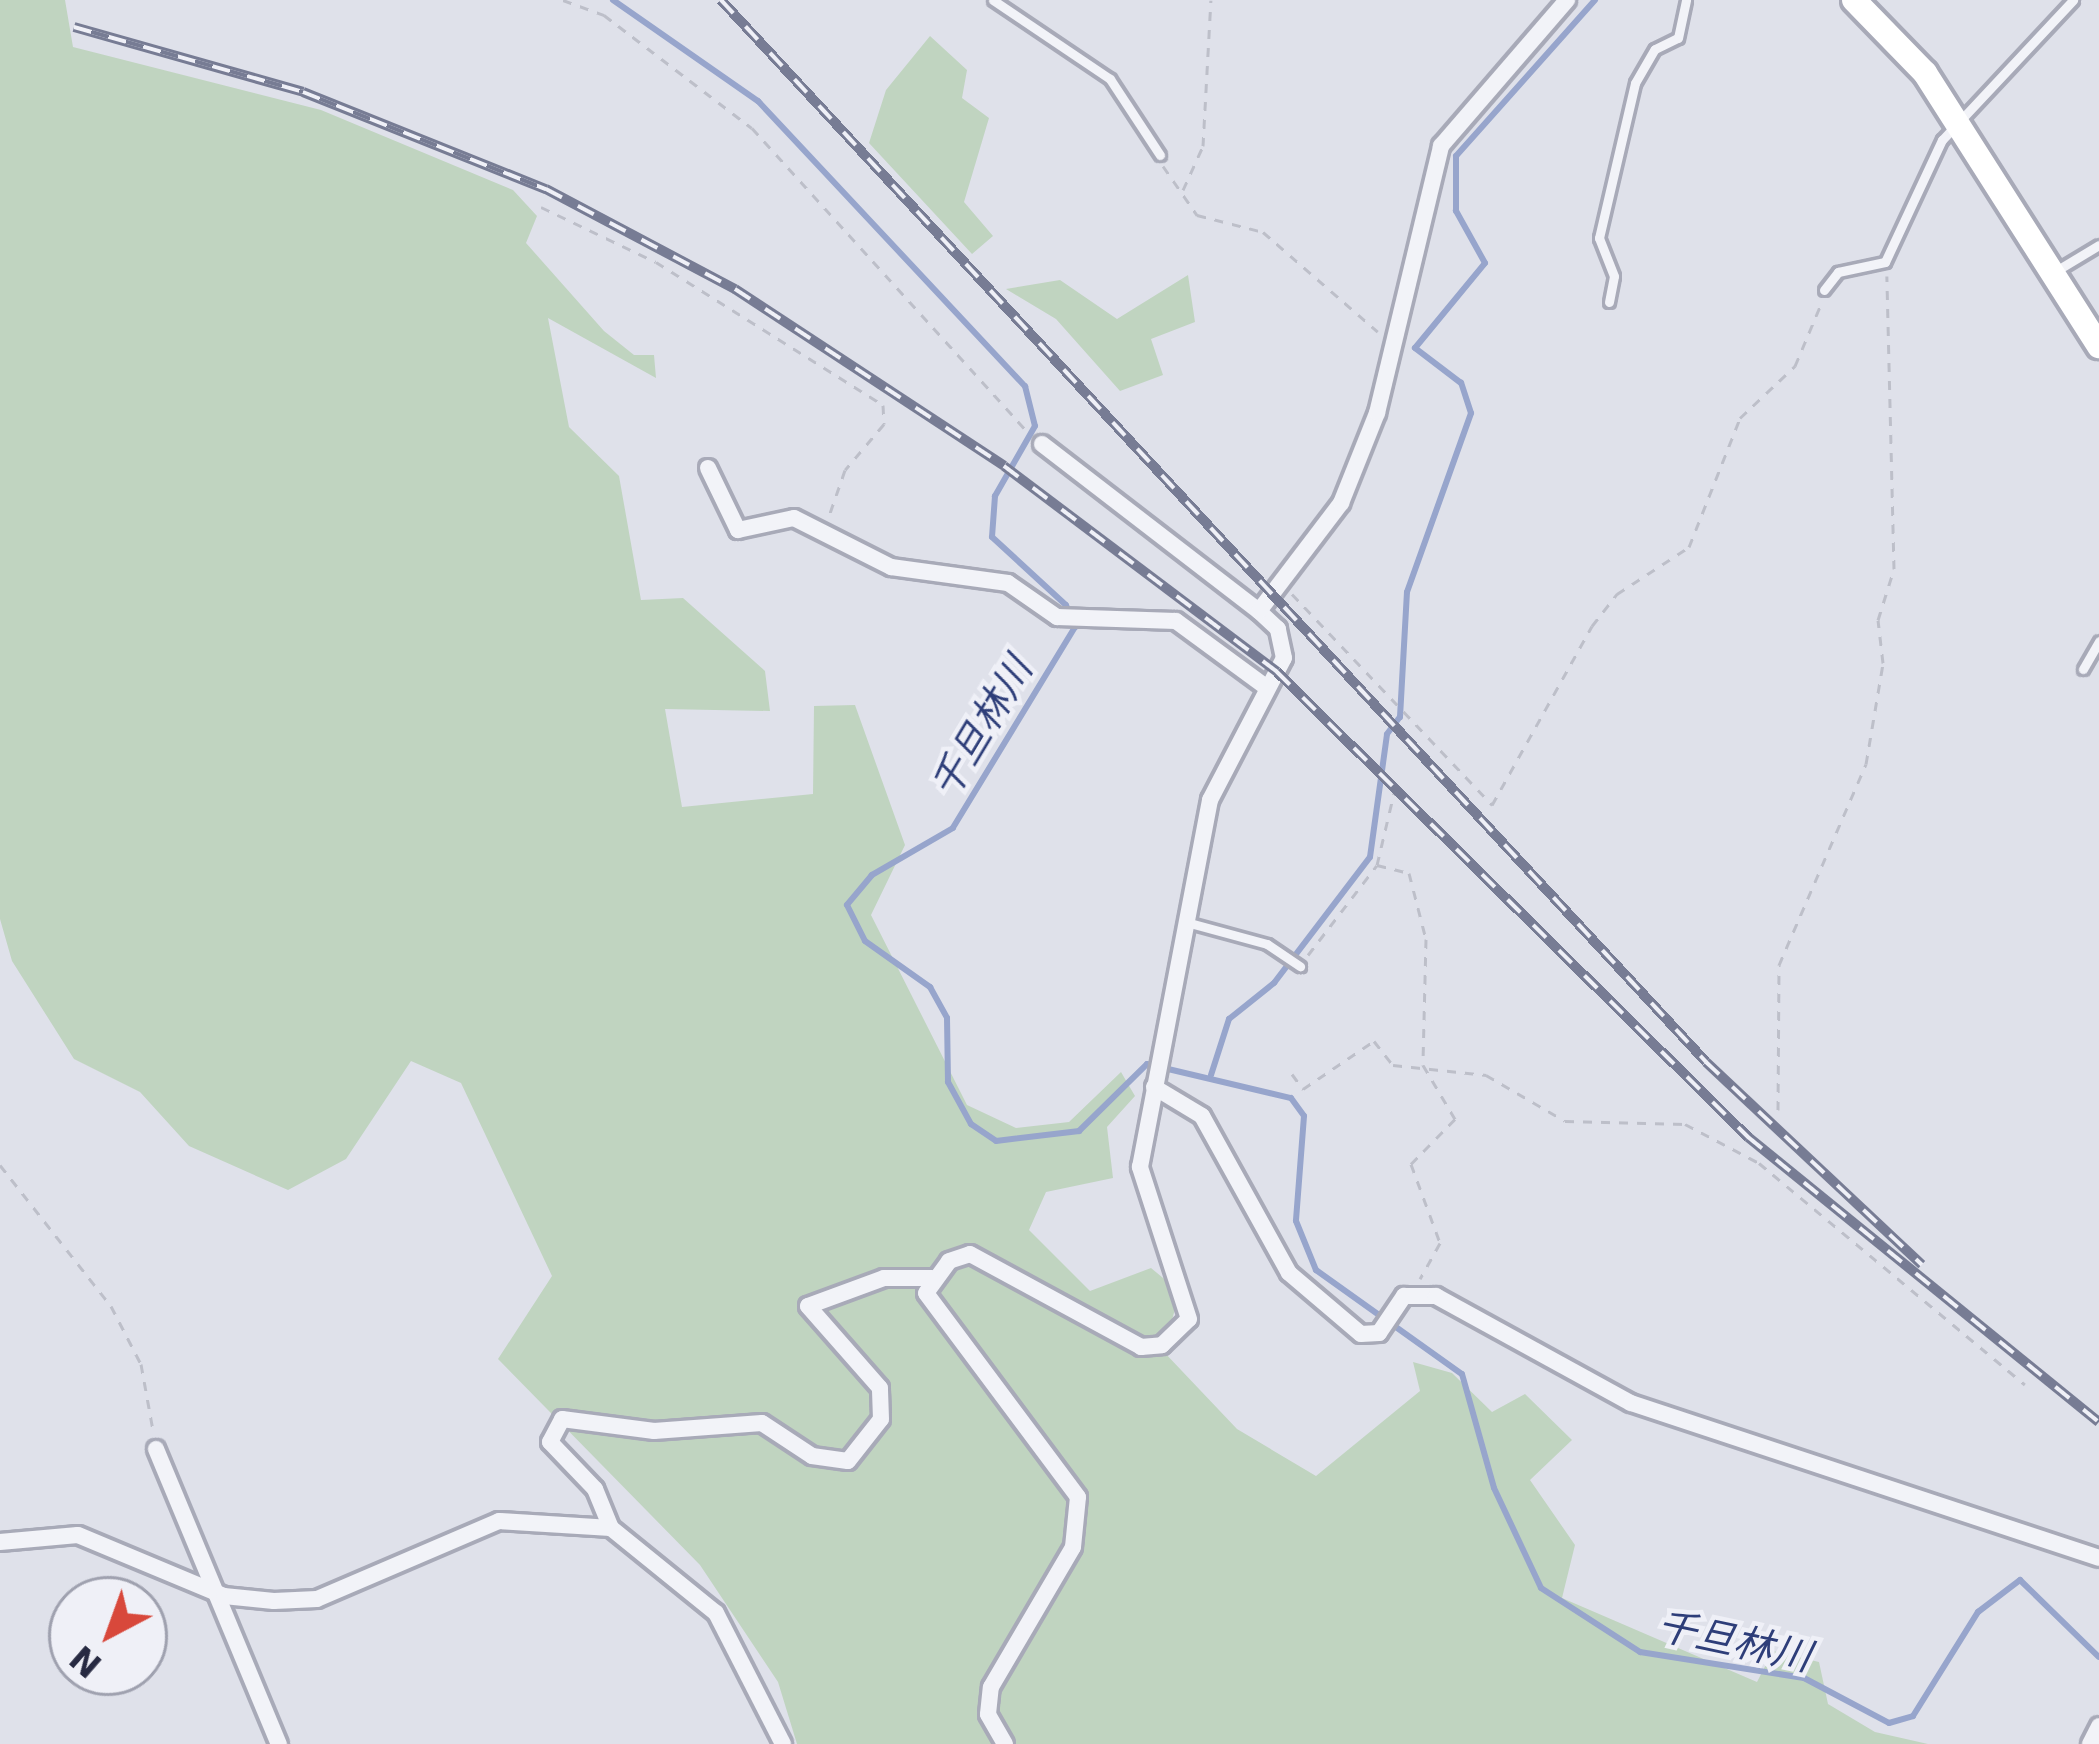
<!DOCTYPE html>
<html>
<head>
<meta charset="utf-8">
<style>
  body { margin:0 }
  #map { position:relative; width:2099px; height:1744px; overflow:hidden; background:#dfe1ea; font-family:"DejaVu Sans","Noto Sans JP",sans-serif }
  div>[style] { position:absolute }
  [style*='--x'] { left:calc(var(--x)*1px); top:calc(var(--y)*1px); width:calc(var(--w)*1px); rotate:calc(var(--a)*1deg) }
  .green>* { inset:0; background:#c0d4c0 }
  .stream>* { height:6px; margin:-3px; padding:0 3px; transform-origin:3px; border-radius:3px; background:#97a5cc }
  .path>* { height:3px; margin-top:-1.5px; transform-origin:0; background:repeating-linear-gradient(90deg,#bdbfc9 0 9px,transparent 0 18px) }
  .roads { filter:drop-shadow(3px 0 #a8aab8) drop-shadow(-3px 0 #a8aab8) drop-shadow(0 3px #a8aab8) drop-shadow(0 -3px #a8aab8) }
  .lane>* { height:9px; margin:-4.5px; padding:0 4.5px; transform-origin:4.5px; border-radius:4.5px; background:#f2f3f8 }
  .street>* { height:16px; margin:-8px; padding:0 8px; transform-origin:8px; border-radius:8px; background:#f2f3f8 }
  .secondary>* { height:24px; margin:-12px; padding:0 12px; transform-origin:12px; border-radius:12px; background:#fff }
  .rail>* { height:10px; margin-top:-5px; transform-origin:0; background:repeating-linear-gradient(90deg,#eff0f7 0 18px,#777c94 0 36px); box-sizing:border-box; border-block:3px solid #777c94 }
  span { translate:-50% -50%; white-space:nowrap; text-align:center; line-height:1.15; -webkit-text-stroke:9px #eff0f7; paint-order:stroke }
  .water-label { font-size:39px; color:#2e3e79; font-style:italic }
  .north { position:absolute; left:48px; top:1576px; width:120px; height:120px; box-sizing:border-box; background:#eff0f7; border:3px solid #9fa1af; border-radius:50%; rotate:221deg; font-size:33px; font-weight:700; line-height:48px; text-align:center; color:#272a42 }
  .north::after { content:''; display:block; margin:auto; width:42px; height:54px; background:#d8483b; clip-path:polygon(50% 0,100% 100%,50% 72%,0 100%) }
</style>
</head>
<body>
<div id="map">
  <div class="green">
    <i style="clip-path:polygon(0 0,65px 0,73px 47px,321px 110px,513px 190px,537px 216px,526px 243px,604px 331px,634px 355px,654px 355px,656px 378px,548px 318px,569px 427px,619px 476px,641px 600px,683px 598px,765px 671px,770px 711px,665px 709px,682px 807px,813px 794px,814px 706px,855px 705px,905px 845px,871px 915px,967px 1105px,1016px 1128px,1069px 1122px,1121px 1072px,1135px 1096px,1107px 1127px,1113px 1178px,1046px 1192px,1029px 1230px,1090px 1291px,1151px 1268px,1180px 1292px,1163px 1351px,1237px 1429px,1316px 1476px,1420px 1391px,1413px 1362px,1452px 1373px,1492px 1412px,1525px 1394px,1572px 1440px,1530px 1480px,1575px 1545px,1562px 1598px,1757px 1682px,1773px 1651px,1819px 1662px,1828px 1704px,1875px 1732px,1928px 1744px,797px 1744px,778px 1682px,700px 1565px,498px 1359px,552px 1276px,461px 1083px,411px 1061px,346px 1159px,288px 1190px,189px 1146px,140px 1092px,74px 1059px,12px 961px,0 919px)"></i>
    <i style="clip-path:polygon(930px 36px,967px 70px,962px 98px,989px 118px,964px 202px,993px 236px,972px 254px,869px 143px,886px 90px)"></i>
    <i style="clip-path:polygon(1188px 275px,1195px 322px,1151px 339px,1163px 375px,1120px 391px,1056px 319px,1006px 289px,1060px 280px,1117px 319px)"></i>
  </div>
  <div class="stream">
    <i style="--x:613;--y:0;--w:177;--a:34.9"></i>
    <i style="--x:758;--y:101;--w:391;--a:46.9"></i>
    <i style="--x:1025;--y:386;--w:41;--a:76"></i>
    <i style="--x:1035;--y:426;--w:81;--a:119.7"></i>
    <i style="--x:995;--y:496;--w:41;--a:94.2"></i>
    <i style="--x:992;--y:537;--w:100;--a:42.6"></i>
    <i style="--x:1066;--y:605;--w:24;--a:68"></i>
    <i style="--x:1075;--y:627;--w:235;--a:121.3"></i>
    <i style="--x:953;--y:828;--w:94;--a:149.9"></i>
    <i style="--x:872;--y:875;--w:39;--a:130"></i>
    <i style="--x:847;--y:905;--w:40;--a:63.4"></i>
    <i style="--x:865;--y:941;--w:80;--a:35.3"></i>
    <i style="--x:930;--y:987;--w:35;--a:61"></i>
    <i style="--x:947;--y:1018;--w:64;--a:89.1"></i>
    <i style="--x:948;--y:1082;--w:48;--a:61.3"></i>
    <i style="--x:971;--y:1124;--w:30;--a:34"></i>
    <i style="--x:996;--y:1141;--w:84;--a:-6.9"></i>
    <i style="--x:1079;--y:1131;--w:95;--a:-44.6"></i>
    <i style="--x:1147;--y:1064;--w:148;--a:13.3"></i>
    <i style="--x:1291;--y:1098;--w:22;--a:54"></i>
    <i style="--x:1304;--y:1116;--w:105;--a:94.4"></i>
    <i style="--x:1296;--y:1221;--w:53;--a:67.8"></i>
    <i style="--x:1316;--y:1270;--w:179;--a:35.5"></i>
    <i style="--x:1462;--y:1374;--w:118;--a:74.3"></i>
    <i style="--x:1494;--y:1488;--w:110;--a:64.8"></i>
    <i style="--x:1541;--y:1588;--w:118;--a:32.9"></i>
    <i style="--x:1640;--y:1652;--w:166;--a:9"></i>
    <i style="--x:1804;--y:1678;--w:96;--a:27.9"></i>
    <i style="--x:1889;--y:1723;--w:25;--a:-16"></i>
    <i style="--x:1913;--y:1716;--w:123;--a:-58"></i>
    <i style="--x:1978;--y:1612;--w:53;--a:-37.3"></i>
    <i style="--x:2020;--y:1580;--w:110;--a:44.3"></i>
    <i style="--x:1211;--y:1075;--w:59;--a:-72.2"></i>
    <i style="--x:1229;--y:1019;--w:58;--a:-38.7"></i>
    <i style="--x:1274;--y:983;--w:158;--a:-52.7"></i>
    <i style="--x:1370;--y:857;--w:124;--a:-82.1"></i>
    <i style="--x:1387;--y:734;--w:21;--a:-53"></i>
    <i style="--x:1400;--y:717;--w:125;--a:-86.8"></i>
    <i style="--x:1407;--y:592;--w:190;--a:-70.3"></i>
    <i style="--x:1471;--y:413;--w:32;--a:-108"></i>
    <i style="--x:1461;--y:383;--w:58;--a:-142.7"></i>
    <i style="--x:1415;--y:348;--w:110;--a:-50.5"></i>
    <i style="--x:1485;--y:263;--w:60;--a:-119.1"></i>
    <i style="--x:1456;--y:211;--w:55;--a:-90"></i>
    <i style="--x:1456;--y:156;--w:209;--a:-48.3"></i>
  </div>
  <div class="path">
    <i style="--x:563;--y:0;--w:44;--a:20.1"></i>
    <i style="--x:604;--y:15;--w:186;--a:37.4"></i>
    <i style="--x:752;--y:128;--w:414;--a:47.8"></i>
    <i style="--x:1163;--y:166;--w:60;--a:55.2"></i>
    <i style="--x:1197;--y:215;--w:68;--a:14.4"></i>
    <i style="--x:1263;--y:232;--w:152;--a:41"></i>
    <i style="--x:1183;--y:190;--w:48;--a:-65.6"></i>
    <i style="--x:1203;--y:146;--w:146;--a:-86.9"></i>
    <i style="--x:541;--y:207;--w:127;--a:25.6"></i>
    <i style="--x:656;--y:262;--w:268;--a:32.2"></i>
    <i style="--x:883;--y:405;--w:19;--a:87"></i>
    <i style="--x:884;--y:424;--w:60;--a:130.3"></i>
    <i style="--x:845;--y:470;--w:46;--a:109.2"></i>
    <i style="--x:1292;--y:594;--w:291;--a:46.5"></i>
    <i style="--x:1492;--y:805;--w:205;--a:-60.8"></i>
    <i style="--x:1592;--y:626;--w:41;--a:-52"></i>
    <i style="--x:1617;--y:594;--w:86;--a:-33.1"></i>
    <i style="--x:1689;--y:547;--w:139;--a:-68.4"></i>
    <i style="--x:1740;--y:418;--w:76;--a:-43.4"></i>
    <i style="--x:1795;--y:366;--w:67;--a:-67.2"></i>
    <i style="--x:1377;--y:865;--w:33;--a:14"></i>
    <i style="--x:1409;--y:873;--w:68;--a:75.6"></i>
    <i style="--x:1426;--y:939;--w:126;--a:91.4"></i>
    <i style="--x:1423;--y:1065;--w:63;--a:59.3"></i>
    <i style="--x:1455;--y:1119;--w:63;--a:134.4"></i>
    <i style="--x:1411;--y:1164;--w:84;--a:69.8"></i>
    <i style="--x:1440;--y:1243;--w:41;--a:119.1"></i>
    <i style="--x:1308;--y:955;--w:113;--a:-52.5"></i>
    <i style="--x:1377;--y:865;--w:74;--a:-76.7"></i>
    <i style="--x:1292;--y:1074;--w:19;--a:54"></i>
    <i style="--x:1303;--y:1089;--w:86;--a:-34.1"></i>
    <i style="--x:1374;--y:1041;--w:31;--a:52"></i>
    <i style="--x:1393;--y:1065;--w:94;--a:6.1"></i>
    <i style="--x:1486;--y:1075;--w:91;--a:30.2"></i>
    <i style="--x:1565;--y:1121;--w:120;--a:1.4"></i>
    <i style="--x:1685;--y:1124;--w:84;--a:27.8"></i>
    <i style="--x:1759;--y:1163;--w:346;--a:39.8"></i>
    <i style="--x:1778;--y:1110;--w:145;--a:-89.6"></i>
    <i style="--x:1779;--y:965;--w:219;--a:-66.6"></i>
    <i style="--x:1866;--y:764;--w:102;--a:-80.4"></i>
    <i style="--x:1883;--y:663;--w:43;--a:-96.6"></i>
    <i style="--x:1878;--y:620;--w:53;--a:-72.6"></i>
    <i style="--x:1894;--y:569;--w:293;--a:-91.4"></i>
    <i style="--x:0;--y:1165;--w:179;--a:51.8"></i>
    <i style="--x:111;--y:1306;--w:65;--a:62.7"></i>
    <i style="--x:141;--y:1364;--w:67;--a:79.7"></i>
  </div>
  <div class="roads">
    <div class="lane">
      <i style="--x:993;--y:0;--w:141;--a:34"></i>
      <i style="--x:1110;--y:79;--w:91;--a:56.7"></i>
      <i style="--x:2054;--y:272;--w:52;--a:-31"></i>
      <i style="--x:1824;--y:290;--w:23;--a:-52"></i>
      <i style="--x:1838;--y:272;--w:48;--a:-12"></i>
      <i style="--x:1885;--y:262;--w:135;--a:-65"></i>
      <i style="--x:1942;--y:140;--w:192;--a:-46.9"></i>
      <i style="--x:1609;--y:302;--w:26;--a:-79"></i>
      <i style="--x:1614;--y:276;--w:41;--a:-111.5"></i>
      <i style="--x:1599;--y:238;--w:159;--a:-76.9"></i>
      <i style="--x:1635;--y:83;--w:39;--a:-60"></i>
      <i style="--x:1655;--y:49;--w:25;--a:-26"></i>
      <i style="--x:1678;--y:38;--w:39;--a:-78"></i>
      <i style="--x:2083;--y:669;--w:32;--a:-60"></i>
      <i style="--x:1186;--y:922;--w:84;--a:15.2"></i>
      <i style="--x:1267;--y:944;--w:40;--a:34"></i>
    </div>
    <div class="street">
      <i style="--x:1042;--y:444;--w:274;--a:37.6"></i>
      <i style="--x:708;--y:468;--w:69;--a:64.2"></i>
      <i style="--x:738;--y:530;--w:57;--a:-12.1"></i>
      <i style="--x:794;--y:518;--w:109;--a:26.8"></i>
      <i style="--x:891;--y:567;--w:118;--a:7.8"></i>
      <i style="--x:1008;--y:583;--w:60;--a:34.8"></i>
      <i style="--x:1057;--y:617;--w:119;--a:1.9"></i>
      <i style="--x:1176;--y:621;--w:112;--a:36.3"></i>
      <i style="--x:1154;--y:1087;--w:56;--a:31.1"></i>
      <i style="--x:1202;--y:1116;--w:179;--a:61"></i>
      <i style="--x:1289;--y:1273;--w:94;--a:40.3"></i>
      <i style="--x:1361;--y:1334;--w:18;--a:-3"></i>
      <i style="--x:1379;--y:1333;--w:45;--a:-56"></i>
      <i style="--x:1404;--y:1296;--w:32;--a:0"></i>
      <i style="--x:1436;--y:1296;--w:222;--a:28.8"></i>
      <i style="--x:1631;--y:1403;--w:493;--a:18.3"></i>
      <i style="--x:156;--y:1449;--w:320;--a:67.4"></i>
      <i style="--x:611;--y:1528;--w:42;--a:-112.3"></i>
      <i style="--x:595;--y:1489;--w:65;--a:-133.8"></i>
      <i style="--x:550;--y:1442;--w:26;--a:-62"></i>
      <i style="--x:562;--y:1419;--w:93;--a:7.4"></i>
      <i style="--x:654;--y:1431;--w:108;--a:-4.2"></i>
      <i style="--x:762;--y:1423;--w:60;--a:33.4"></i>
      <i style="--x:812;--y:1456;--w:36;--a:8"></i>
      <i style="--x:848;--y:1461;--w:53;--a:-51.8"></i>
      <i style="--x:881;--y:1419;--w:31;--a:-92"></i>
      <i style="--x:880;--y:1388;--w:109;--a:-131.3"></i>
      <i style="--x:808;--y:1306;--w:81;--a:-20.2"></i>
      <i style="--x:884;--y:1278;--w:48;--a:0"></i>
      <i style="--x:0;--y:1542;--w:78;--a:-5.1"></i>
      <i style="--x:78;--y:1535;--w:158;--a:22.7"></i>
      <i style="--x:224;--y:1596;--w:50;--a:5.7"></i>
      <i style="--x:274;--y:1601;--w:43;--a:-2.7"></i>
      <i style="--x:317;--y:1599;--w:198;--a:-23.2"></i>
      <i style="--x:499;--y:1521;--w:112;--a:3.6"></i>
      <i style="--x:611;--y:1528;--w:135;--a:39"></i>
      <i style="--x:716;--y:1613;--w:147;--a:62.9"></i>
      <i style="--x:1005;--y:1744;--w:34;--a:-120"></i>
      <i style="--x:988;--y:1714;--w:27;--a:-84"></i>
      <i style="--x:991;--y:1687;--w:162;--a:-59.6"></i>
      <i style="--x:1073;--y:1547;--w:50;--a:-84.3"></i>
      <i style="--x:1078;--y:1497;--w:254;--a:-126.7"></i>
      <i style="--x:926;--y:1293;--w:39;--a:-54"></i>
      <i style="--x:949;--y:1261;--w:22;--a:-18"></i>
      <i style="--x:970;--y:1254;--w:195;--a:28.5"></i>
      <i style="--x:1141;--y:1347;--w:21;--a:-5"></i>
      <i style="--x:1162;--y:1345;--w:37;--a:-44"></i>
      <i style="--x:1189;--y:1319;--w:160;--a:-107.9"></i>
      <i style="--x:1140;--y:1167;--w:374;--a:-79.2"></i>
      <i style="--x:1210;--y:800;--w:160;--a:-62.5"></i>
      <i style="--x:1284;--y:658;--w:30;--a:-102"></i>
      <i style="--x:1278;--y:629;--w:26;--a:-137"></i>
      <i style="--x:1259;--y:611;--w:136;--a:-52.8"></i>
      <i style="--x:1341;--y:503;--w:97;--a:-68.2"></i>
      <i style="--x:1377;--y:413;--w:275;--a:-76.5"></i>
      <i style="--x:1441;--y:146;--w:193;--a:-49.2"></i>
      <i style="--x:2090;--y:1744;--w:20;--a:-63"></i>
    </div>
    <div class="secondary">
      <i style="--x:1854;--y:0;--w:102;--a:45.8"></i>
      <i style="--x:1925;--y:73;--w:324;--a:57.5"></i>
    </div>
  </div>
  <div class="rail">
    <i style="--x:721;--y:0;--w:1448;--a:47.15"></i>
    <i style="--x:1706;--y:1062;--w:296;--a:43.2"></i>
    <i style="--x:74;--y:27;--w:238;--a:15.8"></i>
    <i style="--x:303;--y:92;--w:262;--a:21.8"></i>
    <i style="--x:546;--y:189;--w:214;--a:27.9"></i>
    <i style="--x:735;--y:289;--w:322;--a:33.3"></i>
    <i style="--x:1004;--y:466;--w:342;--a:37"></i>
    <i style="--x:1277;--y:672;--w:662;--a:44.63"></i>
    <i style="--x:1748;--y:1137;--w:452;--a:39.1"></i>
  </div>
  <div class="water-label">
    <span style="left:982px;top:728px;rotate:-59deg">千旦林川</span>
    <span style="left:1734px;top:1642px;rotate:12deg">千旦林川</span>
  </div>
  <div class="north">N</div>
</div>
</body>
</html>
